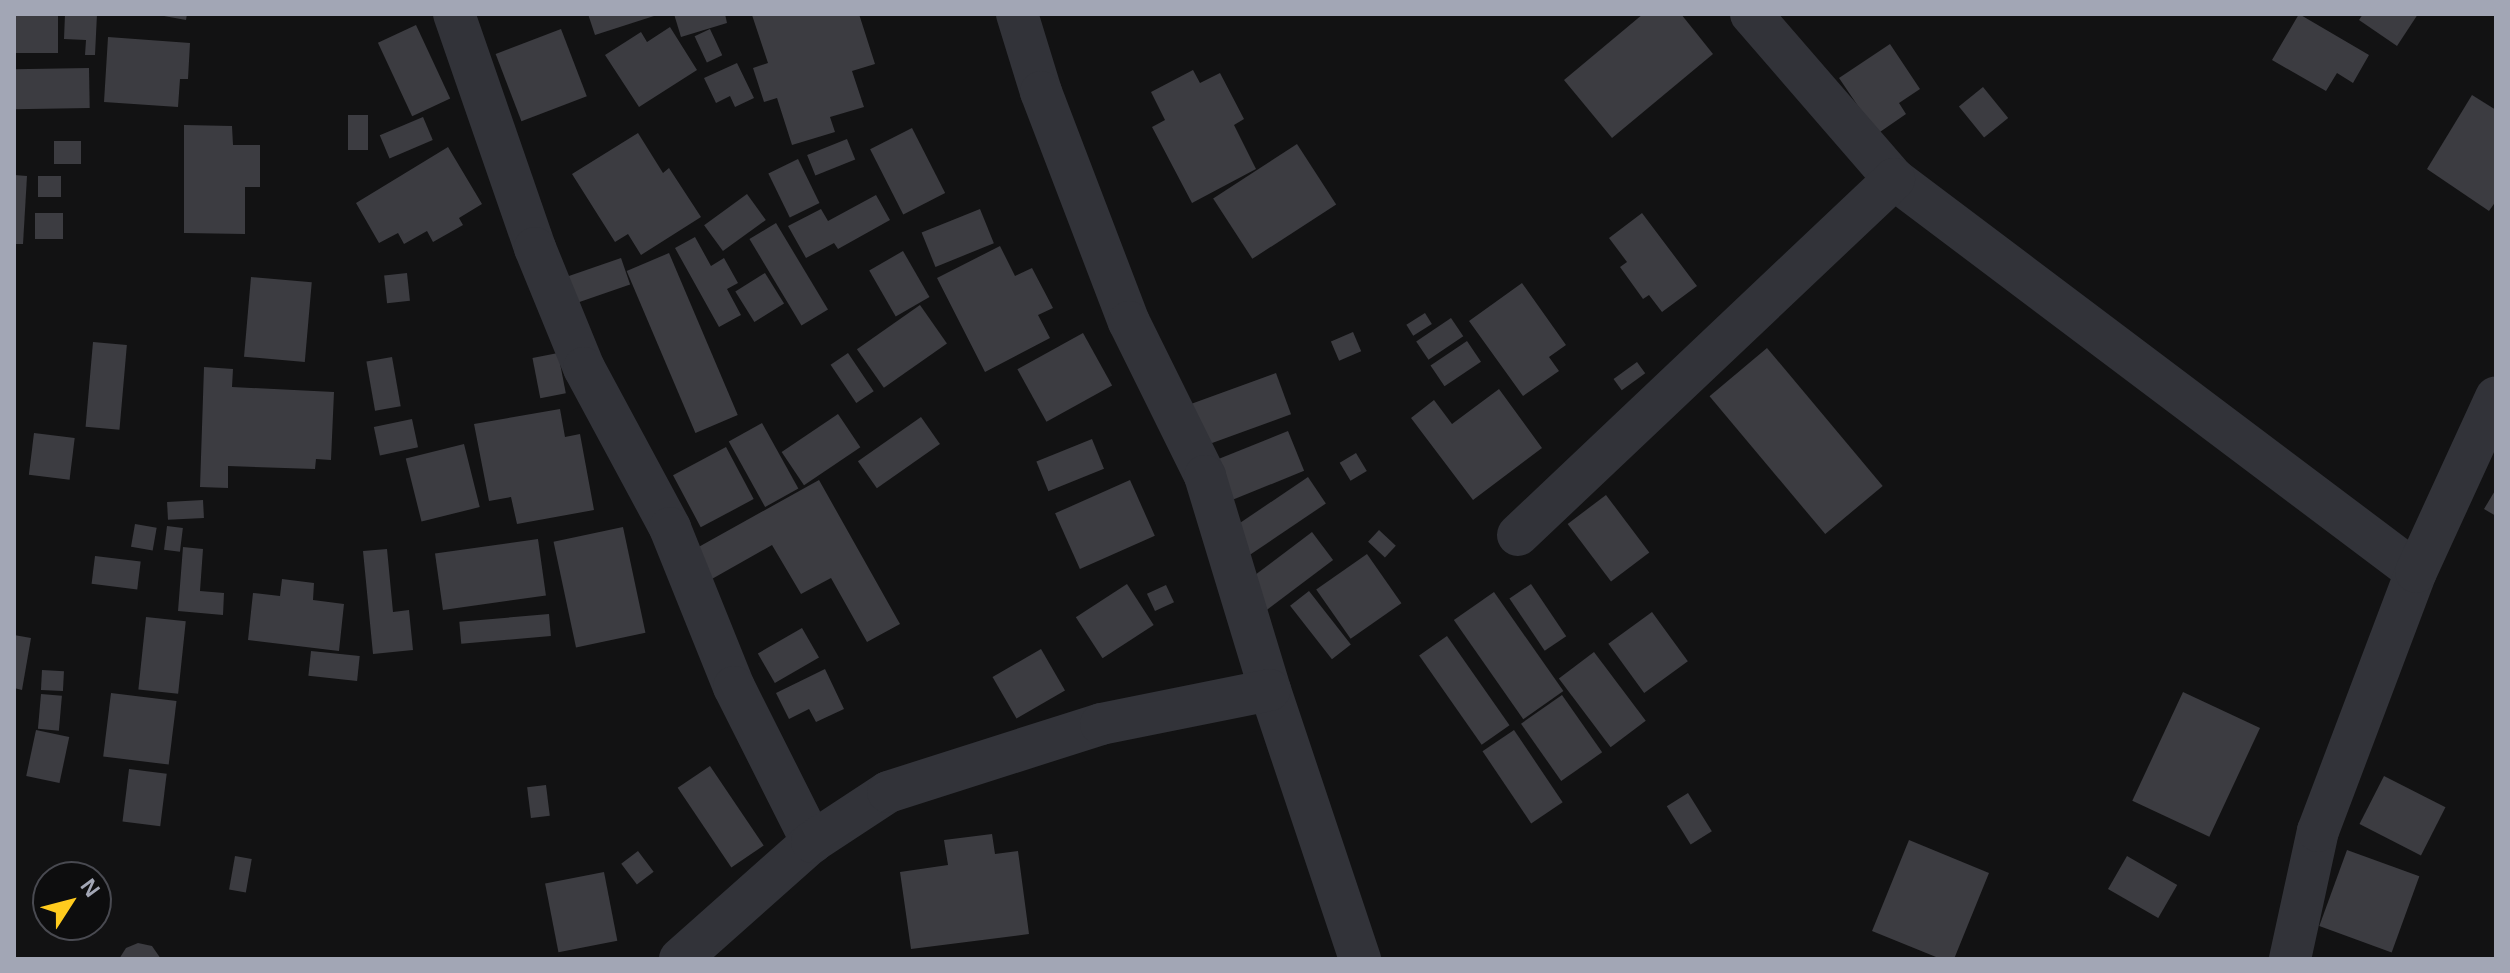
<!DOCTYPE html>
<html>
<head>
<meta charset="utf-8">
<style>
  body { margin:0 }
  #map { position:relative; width:2510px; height:973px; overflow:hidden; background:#121213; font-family:Arial,sans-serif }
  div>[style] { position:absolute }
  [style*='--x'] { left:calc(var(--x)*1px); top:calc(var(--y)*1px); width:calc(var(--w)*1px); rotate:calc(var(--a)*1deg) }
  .building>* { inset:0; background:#3c3c41; transform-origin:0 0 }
  .minor>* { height:42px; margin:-21px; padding:0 21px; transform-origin:21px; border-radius:21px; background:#323339 }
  span { translate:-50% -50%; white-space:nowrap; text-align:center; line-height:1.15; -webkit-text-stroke:7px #0d0d0e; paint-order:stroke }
  .frame { position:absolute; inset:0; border:16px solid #a2a6b5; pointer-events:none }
  .north { position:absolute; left:32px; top:861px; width:80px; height:80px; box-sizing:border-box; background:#0d0d0e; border:2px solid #494a51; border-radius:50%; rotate:54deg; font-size:22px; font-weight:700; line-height:32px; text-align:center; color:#a2a6b5 }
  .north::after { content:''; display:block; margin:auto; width:28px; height:36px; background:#ffcb1e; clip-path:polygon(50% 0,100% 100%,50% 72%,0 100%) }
</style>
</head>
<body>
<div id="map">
  <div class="building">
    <i style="left:14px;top:14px;width:44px;height:39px"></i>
    <i style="clip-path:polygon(65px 14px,97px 14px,95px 55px,85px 55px,86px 40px,64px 39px)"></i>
    <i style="clip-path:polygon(153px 14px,187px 14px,186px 20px)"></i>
    <i style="clip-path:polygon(588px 14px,653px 14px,654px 16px,595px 35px)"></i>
    <i style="clip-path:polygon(674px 14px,725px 14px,727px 23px,681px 37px)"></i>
    <i style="clip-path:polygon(756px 14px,859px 14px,875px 64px,852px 71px,864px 107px,830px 117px,835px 132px,792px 145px,777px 98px,764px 102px,753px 68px,768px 63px,752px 15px)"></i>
    <i style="clip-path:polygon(1643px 14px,1681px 14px,1713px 54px,1612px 138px,1564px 80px)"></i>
    <i style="clip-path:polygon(2299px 14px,2369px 55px,2353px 83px,2337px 73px,2326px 91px,2272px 60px)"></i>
    <i style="clip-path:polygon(2363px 14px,2418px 14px,2397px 46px,2359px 20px)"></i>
    <i style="left:416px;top:25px;width:81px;height:42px;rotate:65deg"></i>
    <i style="clip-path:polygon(670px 27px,697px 70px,639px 107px,605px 55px,641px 32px,647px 42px)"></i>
    <i style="left:561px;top:29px;width:72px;height:70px;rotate:69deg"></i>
    <i style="left:710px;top:29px;width:29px;height:17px;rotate:65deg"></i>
    <i style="clip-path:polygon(108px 37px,190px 43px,188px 79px,180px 79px,178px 107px,104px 102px)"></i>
    <i style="clip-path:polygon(1890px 44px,1920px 89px,1899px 103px,1906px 114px,1877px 134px,1839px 78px)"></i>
    <i style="clip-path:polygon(737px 63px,754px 98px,735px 107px,730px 96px,716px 103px,704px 78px)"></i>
    <i style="left:89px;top:68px;width:40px;height:75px;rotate:89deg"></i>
    <i style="clip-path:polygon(1193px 70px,1200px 83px,1220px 73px,1244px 119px,1234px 125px,1256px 169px,1192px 203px,1152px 127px,1165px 120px,1151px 92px)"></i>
    <i style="left:1983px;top:87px;width:40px;height:31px;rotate:51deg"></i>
    <i style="clip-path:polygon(2472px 95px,2496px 110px,2496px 201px,2489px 211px,2427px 169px)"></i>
    <i style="left:348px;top:115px;width:20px;height:35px"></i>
    <i style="left:423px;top:117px;width:25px;height:47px;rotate:67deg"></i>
    <i style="clip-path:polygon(184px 125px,232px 126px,233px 145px,260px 145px,260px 187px,245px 187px,245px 234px,184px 233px)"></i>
    <i style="left:912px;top:128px;width:73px;height:47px;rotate:63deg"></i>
    <i style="clip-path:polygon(638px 133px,663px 173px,669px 168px,701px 217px,641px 255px,628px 234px,615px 242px,572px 174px)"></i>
    <i style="left:847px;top:139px;width:22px;height:43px;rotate:68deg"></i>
    <i style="left:54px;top:141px;width:27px;height:23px"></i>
    <i style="left:1297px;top:144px;width:72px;height:100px;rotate:57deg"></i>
    <i style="clip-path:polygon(448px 147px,482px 204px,459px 218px,463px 225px,433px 242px,427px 231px,404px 244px,398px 233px,379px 243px,356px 203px)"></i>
    <i style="left:798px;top:159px;width:49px;height:33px;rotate:64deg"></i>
    <i style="clip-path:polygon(14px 175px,27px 176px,23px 244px,14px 244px)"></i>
    <i style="left:38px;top:176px;width:23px;height:21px"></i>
    <i style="left:747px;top:194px;width:32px;height:53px;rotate:54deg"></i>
    <i style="clip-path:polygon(876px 195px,890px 220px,838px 249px,834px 243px,806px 258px,788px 226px,821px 209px,828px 221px)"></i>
    <i style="left:980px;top:209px;width:37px;height:63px;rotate:68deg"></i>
    <i style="left:35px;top:213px;width:28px;height:26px"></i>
    <i style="clip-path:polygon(1642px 213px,1697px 286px,1662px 312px,1649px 295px,1643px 299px,1620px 267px,1627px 262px,1609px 238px)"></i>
    <i style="left:776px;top:223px;width:101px;height:31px;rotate:59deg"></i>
    <i style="clip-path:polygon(695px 237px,711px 266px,724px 258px,738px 283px,727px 289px,741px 315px,719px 327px,675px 248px)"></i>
    <i style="clip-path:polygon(1000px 246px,1015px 276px,1032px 268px,1053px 308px,1038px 315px,1050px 338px,985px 372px,937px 278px)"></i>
    <i style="left:903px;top:251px;width:53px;height:39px;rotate:60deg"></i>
    <i style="left:669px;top:253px;width:176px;height:46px;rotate:67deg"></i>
    <i style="left:621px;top:258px;width:28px;height:62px;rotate:71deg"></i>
    <i style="left:407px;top:273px;width:28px;height:23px;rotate:84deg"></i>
    <i style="left:765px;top:273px;width:36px;height:35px;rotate:58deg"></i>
    <i style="left:251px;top:277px;width:61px;height:80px;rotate:5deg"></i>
    <i style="clip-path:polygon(1522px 283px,1566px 345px,1549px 357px,1559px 371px,1523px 396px,1469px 321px)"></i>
    <i style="left:920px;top:305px;width:47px;height:77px;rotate:55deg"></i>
    <i style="left:1425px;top:313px;width:13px;height:22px;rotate:58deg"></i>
    <i style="left:1451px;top:318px;width:22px;height:42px;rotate:56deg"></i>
    <i style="left:1353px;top:332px;width:21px;height:24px;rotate:67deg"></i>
    <i style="left:1083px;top:333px;width:60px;height:75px;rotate:61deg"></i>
    <i style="left:1467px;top:341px;width:25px;height:44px;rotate:56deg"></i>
    <i style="left:93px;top:342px;width:34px;height:85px;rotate:5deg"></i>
    <i style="left:1767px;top:348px;width:180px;height:75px;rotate:50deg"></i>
    <i style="left:558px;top:353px;width:41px;height:26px;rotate:79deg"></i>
    <i style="left:848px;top:353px;width:46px;height:21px;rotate:56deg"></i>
    <i style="left:392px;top:357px;width:50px;height:26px;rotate:80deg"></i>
    <i style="left:1637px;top:362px;width:14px;height:29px;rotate:54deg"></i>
    <i style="clip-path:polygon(204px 367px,233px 369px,232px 387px,334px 392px,331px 460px,316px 459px,315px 469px,228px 466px,228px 488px,200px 487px)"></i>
    <i style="left:1276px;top:373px;width:44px;height:95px;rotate:70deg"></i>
    <i style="clip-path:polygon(1499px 389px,1542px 448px,1473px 500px,1411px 418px,1434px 400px,1452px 424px)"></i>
    <i style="clip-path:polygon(560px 409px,565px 437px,580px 434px,594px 510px,517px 524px,511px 497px,489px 501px,474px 424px)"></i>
    <i style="left:838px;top:414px;width:40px;height:68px;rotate:56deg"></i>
    <i style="left:921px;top:417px;width:33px;height:77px;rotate:55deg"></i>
    <i style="left:412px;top:419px;width:29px;height:39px;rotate:78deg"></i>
    <i style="left:762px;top:423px;width:75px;height:38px;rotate:61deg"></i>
    <i style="left:1288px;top:431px;width:43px;height:81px;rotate:68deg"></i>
    <i style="left:34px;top:433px;width:41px;height:42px;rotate:7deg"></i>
    <i style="left:1092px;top:439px;width:32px;height:60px;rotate:68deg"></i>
    <i style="left:464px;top:444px;width:65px;height:60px;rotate:76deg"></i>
    <i style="left:726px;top:447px;width:59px;height:60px;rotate:62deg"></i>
    <i style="left:1356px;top:453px;width:21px;height:19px;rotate:59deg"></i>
    <i style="left:1308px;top:477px;width:32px;height:96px;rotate:56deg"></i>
    <i style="clip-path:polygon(819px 480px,900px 624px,867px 642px,831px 578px,801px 594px,772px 545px,703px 584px,686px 554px)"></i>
    <i style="left:1130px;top:480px;width:61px;height:82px;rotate:66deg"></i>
    <i style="clip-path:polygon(2496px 489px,2496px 516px,2484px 509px)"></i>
    <i style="left:1606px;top:495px;width:72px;height:48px;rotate:53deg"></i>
    <i style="left:203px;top:500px;width:18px;height:36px;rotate:87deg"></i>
    <i style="left:135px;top:524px;width:22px;height:23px;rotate:10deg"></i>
    <i style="left:167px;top:526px;width:16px;height:24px;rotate:7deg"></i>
    <i style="left:623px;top:527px;width:108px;height:71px;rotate:78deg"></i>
    <i style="left:1379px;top:530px;width:23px;height:16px;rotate:43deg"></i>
    <i style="left:1312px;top:532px;width:35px;height:83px;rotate:53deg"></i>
    <i style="left:538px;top:539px;width:57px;height:104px;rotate:82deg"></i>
    <i style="clip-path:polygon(183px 547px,203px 549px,200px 591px,224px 593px,223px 615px,178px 611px)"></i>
    <i style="clip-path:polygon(387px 549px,393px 612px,409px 610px,413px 650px,373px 654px,363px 551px)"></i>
    <i style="left:1367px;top:554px;width:60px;height:62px;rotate:55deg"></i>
    <i style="left:95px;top:556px;width:46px;height:28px;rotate:7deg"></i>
    <i style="clip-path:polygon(282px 579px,314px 583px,313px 600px,344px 604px,339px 651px,248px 640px,253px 593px,280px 596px)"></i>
    <i style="left:1127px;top:584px;width:49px;height:61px;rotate:57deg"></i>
    <i style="left:1531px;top:584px;width:63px;height:26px;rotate:56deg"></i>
    <i style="left:1166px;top:585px;width:19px;height:21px;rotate:65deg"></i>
    <i style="left:1309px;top:591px;width:68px;height:24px;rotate:52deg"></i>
    <i style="left:1494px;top:592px;width:121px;height:49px;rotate:55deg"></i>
    <i style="left:1652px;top:612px;width:61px;height:54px;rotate:54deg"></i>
    <i style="left:549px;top:614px;width:22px;height:90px;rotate:85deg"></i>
    <i style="left:146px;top:617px;width:40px;height:73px;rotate:6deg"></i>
    <i style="left:802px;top:628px;width:34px;height:51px;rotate:60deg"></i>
    <i style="clip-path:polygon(14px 635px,31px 638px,22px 690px,14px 688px)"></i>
    <i style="left:1447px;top:636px;width:109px;height:34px;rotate:55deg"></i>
    <i style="left:1041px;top:649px;width:48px;height:56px;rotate:60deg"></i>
    <i style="left:311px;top:651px;width:49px;height:25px;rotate:6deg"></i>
    <i style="left:1594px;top:652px;width:86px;height:44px;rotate:53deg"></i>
    <i style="clip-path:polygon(825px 669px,844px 709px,816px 722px,809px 709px,789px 719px,776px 693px)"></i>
    <i style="left:42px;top:670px;width:22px;height:20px;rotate:3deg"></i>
    <i style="left:2183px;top:692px;width:85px;height:120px;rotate:25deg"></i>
    <i style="left:111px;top:693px;width:66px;height:64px;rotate:7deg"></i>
    <i style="left:41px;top:694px;width:21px;height:35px;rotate:5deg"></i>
    <i style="left:1562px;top:695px;width:70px;height:50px;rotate:55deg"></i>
    <i style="left:36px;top:730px;width:34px;height:47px;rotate:12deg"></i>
    <i style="left:1514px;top:730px;width:87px;height:38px;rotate:56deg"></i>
    <i style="left:710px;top:766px;width:96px;height:39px;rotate:56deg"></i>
    <i style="left:129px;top:769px;width:38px;height:53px;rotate:7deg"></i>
    <i style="left:2384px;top:776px;width:69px;height:54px;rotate:27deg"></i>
    <i style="left:546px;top:785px;width:31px;height:19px;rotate:83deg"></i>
    <i style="left:1688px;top:793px;width:45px;height:25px;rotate:58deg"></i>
    <i style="clip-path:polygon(992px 834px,995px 854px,1018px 851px,1029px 934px,911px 949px,900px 872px,948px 865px,944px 840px)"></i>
    <i style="clip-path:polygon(1909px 840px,1989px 873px,1954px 959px,1941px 959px,1872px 931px)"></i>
    <i style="left:2347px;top:850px;width:77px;height:81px;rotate:20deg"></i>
    <i style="left:638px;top:851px;width:26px;height:21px;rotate:53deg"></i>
    <i style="left:235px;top:856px;width:17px;height:34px;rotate:10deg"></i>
    <i style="left:2127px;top:856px;width:58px;height:38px;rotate:30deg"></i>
    <i style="left:604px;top:872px;width:70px;height:60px;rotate:79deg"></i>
    <i style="clip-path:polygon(138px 943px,152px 946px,161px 959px,119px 959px,126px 948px)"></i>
  </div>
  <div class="minor">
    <i style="--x:454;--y:14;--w:248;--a:70.9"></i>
    <i style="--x:535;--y:248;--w:130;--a:67.8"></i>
    <i style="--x:584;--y:368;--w:182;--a:61.7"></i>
    <i style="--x:670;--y:528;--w:171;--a:68.1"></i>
    <i style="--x:734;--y:687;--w:174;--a:63.3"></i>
    <i style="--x:1017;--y:14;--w:82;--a:72.9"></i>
    <i style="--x:1041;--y:92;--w:246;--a:69.1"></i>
    <i style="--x:1129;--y:322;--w:172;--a:63.7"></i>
    <i style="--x:1205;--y:476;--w:224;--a:73.1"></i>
    <i style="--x:1270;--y:690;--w:284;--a:71.5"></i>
    <i style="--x:1751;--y:14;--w:218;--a:49.1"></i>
    <i style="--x:1894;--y:179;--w:653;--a:36.98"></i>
    <i style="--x:1518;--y:535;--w:518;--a:-43.43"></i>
    <i style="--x:680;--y:959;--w:176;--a:-41.6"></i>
    <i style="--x:812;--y:842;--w:91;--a:-33.3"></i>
    <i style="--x:888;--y:792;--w:224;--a:-17.7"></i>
    <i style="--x:1101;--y:724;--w:172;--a:-11.4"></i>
    <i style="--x:2290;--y:959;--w:131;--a:-77.7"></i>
    <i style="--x:2318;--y:831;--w:277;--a:-69.3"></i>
    <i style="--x:2416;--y:572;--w:192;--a:-65.4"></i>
  </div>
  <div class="frame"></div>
  <div class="north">N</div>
</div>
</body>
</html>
